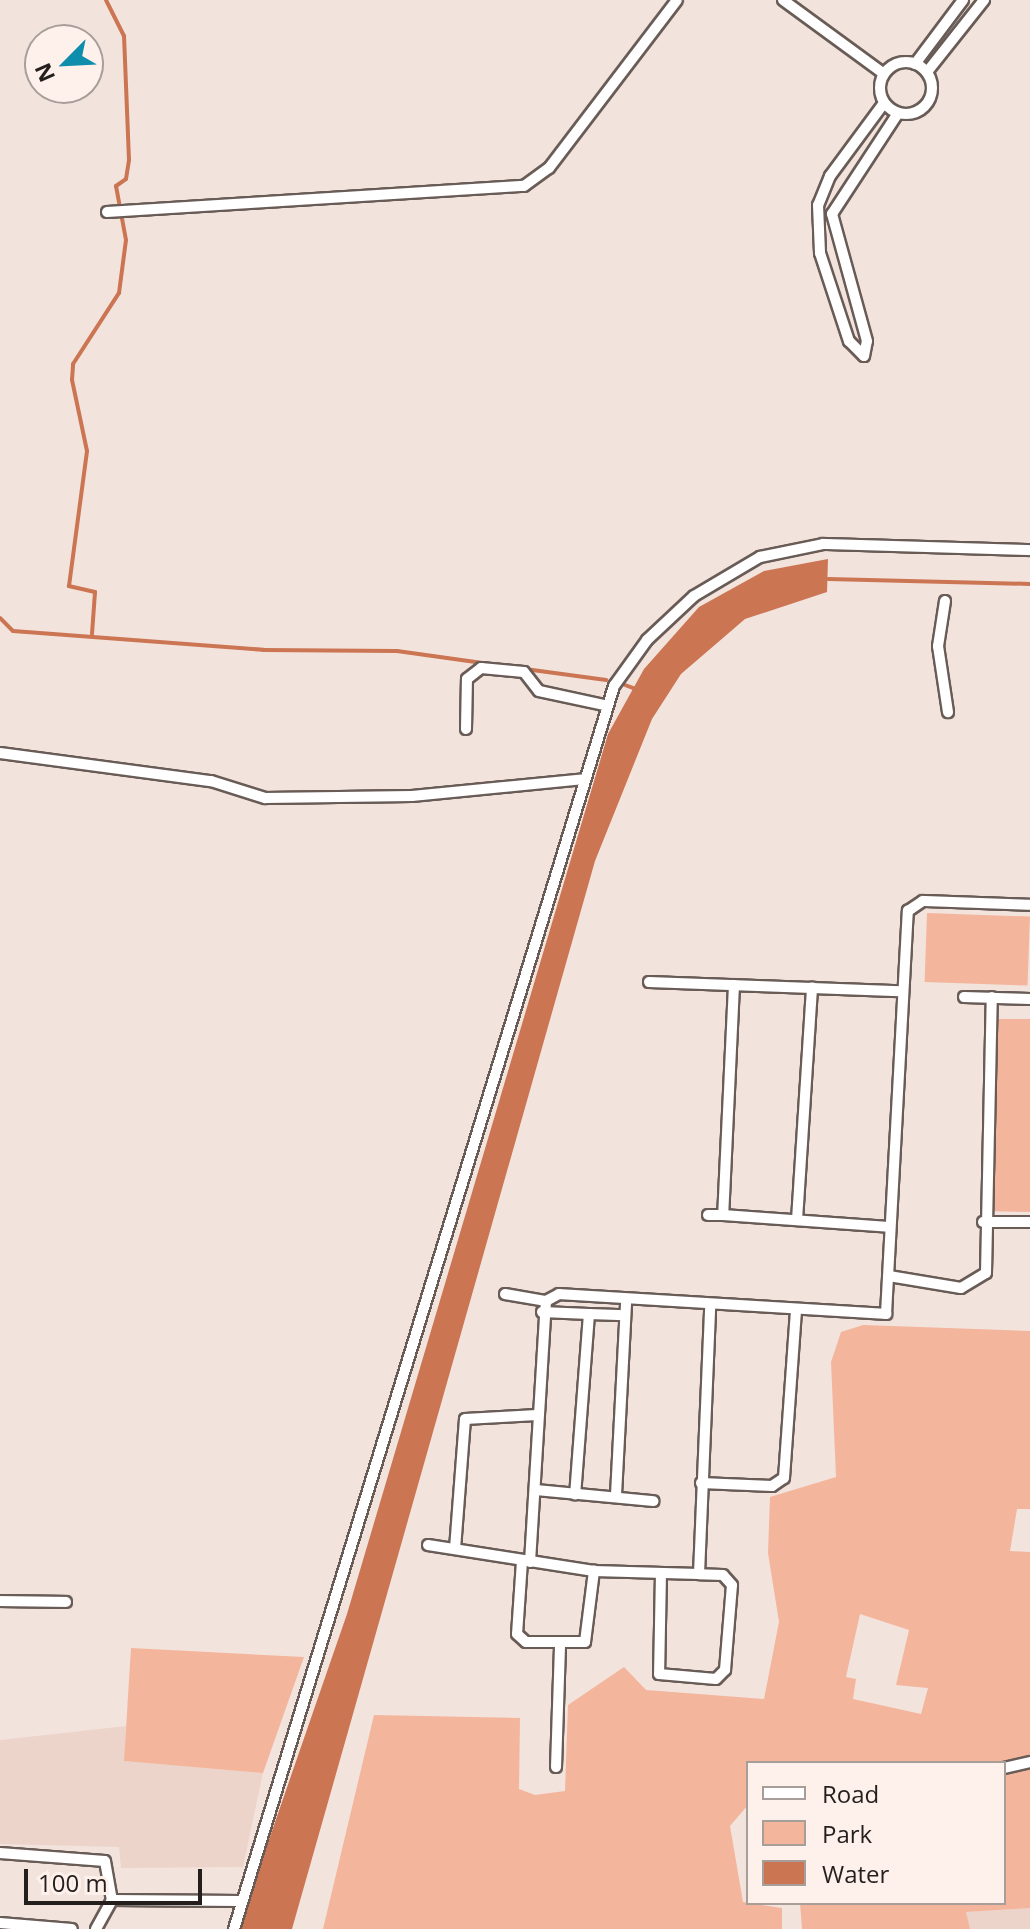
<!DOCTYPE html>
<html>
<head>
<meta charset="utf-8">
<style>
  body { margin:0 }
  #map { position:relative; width:1030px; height:1929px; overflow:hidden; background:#f3e3dd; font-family:"Open Sans",sans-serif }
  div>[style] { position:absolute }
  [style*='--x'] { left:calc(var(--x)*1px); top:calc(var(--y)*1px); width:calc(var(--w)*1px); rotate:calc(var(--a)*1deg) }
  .built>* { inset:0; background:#ecd4cb }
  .green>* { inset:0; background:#f4b59d; transform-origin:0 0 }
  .water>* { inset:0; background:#cb7553 }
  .stream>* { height:4px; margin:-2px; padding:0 2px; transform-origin:2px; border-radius:2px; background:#cb7553 }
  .roads { filter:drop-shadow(2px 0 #695c57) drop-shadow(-2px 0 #695c57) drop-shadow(0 2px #695c57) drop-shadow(0 -2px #695c57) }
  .minor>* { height:10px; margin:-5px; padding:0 5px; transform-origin:5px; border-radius:5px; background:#fff }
  .minor>.ring { margin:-5px; padding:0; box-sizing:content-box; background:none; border:10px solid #fff; border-radius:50% }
  span { translate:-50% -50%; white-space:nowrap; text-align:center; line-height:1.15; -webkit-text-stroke:6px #fef1ec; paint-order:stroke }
  .legend { position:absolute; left:746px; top:1761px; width:260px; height:144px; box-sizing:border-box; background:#fef1ec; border:2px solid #a79d99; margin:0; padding:10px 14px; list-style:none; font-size:24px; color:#241f1d }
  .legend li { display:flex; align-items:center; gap:16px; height:40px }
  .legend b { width:40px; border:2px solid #a79d99 }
  .north { position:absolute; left:24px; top:24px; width:80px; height:80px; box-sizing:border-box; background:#fef1ec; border:2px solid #a79d99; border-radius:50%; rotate:246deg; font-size:22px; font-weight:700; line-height:32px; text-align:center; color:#241f1d }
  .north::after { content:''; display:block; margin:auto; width:28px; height:36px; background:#0e8dad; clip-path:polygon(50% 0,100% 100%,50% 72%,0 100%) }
  .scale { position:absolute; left:24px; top:1869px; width:178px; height:36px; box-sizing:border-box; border:4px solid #241f1d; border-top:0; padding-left:10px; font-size:24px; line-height:28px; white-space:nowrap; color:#241f1d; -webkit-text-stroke:6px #fef1ec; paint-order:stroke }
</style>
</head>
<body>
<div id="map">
  <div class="built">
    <i style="clip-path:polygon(126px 1726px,125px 1761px,263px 1773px,243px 1867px,121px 1868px,119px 1847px,0 1844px,0 1740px)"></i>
    <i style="clip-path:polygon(1030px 1908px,1030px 1929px,970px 1929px,965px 1912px)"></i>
  </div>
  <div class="green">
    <i style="left:927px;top:913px;width:103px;height:69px;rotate:2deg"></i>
    <i style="clip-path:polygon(991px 1019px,1030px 1019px,1030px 1212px,983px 1211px)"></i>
    <i style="clip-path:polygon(evenodd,863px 1325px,1030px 1331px,1030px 1509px,1017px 1509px,1010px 1551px,1030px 1552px,1030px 1908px,966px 1912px,970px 1929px,802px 1929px,800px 1903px,1004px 1903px,1004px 1763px,748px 1763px,748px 1805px,730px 1826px,743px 1902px,782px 1908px,782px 1929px,323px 1929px,374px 1715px,520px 1718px,519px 1789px,535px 1795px,565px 1791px,568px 1705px,624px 1667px,646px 1690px,764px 1699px,779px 1622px,768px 1553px,770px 1497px,836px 1477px,831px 1362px,841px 1332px,863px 1325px,860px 1614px,909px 1630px,896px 1685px,928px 1688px,921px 1714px,853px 1699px,856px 1679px,846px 1677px,860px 1614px)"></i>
    <i style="clip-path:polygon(131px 1648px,304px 1657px,263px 1773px,124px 1761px)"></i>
  </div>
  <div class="water">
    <i style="clip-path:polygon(828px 559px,827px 592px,745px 619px,681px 674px,652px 719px,595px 861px,292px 1929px,238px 1929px,347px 1614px,608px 734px,644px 669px,699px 607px,764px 571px)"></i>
  </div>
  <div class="stream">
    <i style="--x:828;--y:579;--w:202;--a:1.4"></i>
    <i style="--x:0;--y:618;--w:18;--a:45"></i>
    <i style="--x:13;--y:631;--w:251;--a:4.3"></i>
    <i style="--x:263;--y:650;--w:134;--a:0.4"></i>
    <i style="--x:397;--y:651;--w:101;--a:8"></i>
    <i style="--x:92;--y:634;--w:42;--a:-85.9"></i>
    <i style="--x:95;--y:592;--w:27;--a:-167"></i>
    <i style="--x:69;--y:586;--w:136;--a:-82.4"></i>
    <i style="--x:87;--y:451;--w:73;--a:-101.9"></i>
    <i style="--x:72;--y:380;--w:16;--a:-86"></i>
    <i style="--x:73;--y:364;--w:85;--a:-57.1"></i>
    <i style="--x:119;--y:293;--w:53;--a:-82.5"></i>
    <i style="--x:126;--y:240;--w:55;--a:-100.5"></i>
    <i style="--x:116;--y:186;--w:12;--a:-35"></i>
    <i style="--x:126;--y:179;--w:19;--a:-81"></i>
    <i style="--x:129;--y:160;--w:124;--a:-92.3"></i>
    <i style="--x:124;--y:36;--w:40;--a:-116.6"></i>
    <i style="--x:525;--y:669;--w:82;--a:7.7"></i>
    <i style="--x:625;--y:685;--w:9;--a:21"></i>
  </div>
  <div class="roads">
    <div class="minor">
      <i style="--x:783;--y:0;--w:125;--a:36.2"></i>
      <i class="ring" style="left:880px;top:62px;width:42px;height:42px"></i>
      <i style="--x:915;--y:64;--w:80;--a:-53.1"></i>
      <i style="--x:927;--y:72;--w:92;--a:-51.6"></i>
      <i style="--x:884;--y:103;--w:91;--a:126.5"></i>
      <i style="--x:830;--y:176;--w:31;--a:112"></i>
      <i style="--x:818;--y:205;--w:48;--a:87.6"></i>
      <i style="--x:820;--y:253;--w:93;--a:71.8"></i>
      <i style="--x:849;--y:341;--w:21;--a:45"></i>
      <i style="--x:864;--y:356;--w:15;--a:-79"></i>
      <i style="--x:867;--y:341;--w:132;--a:-105.4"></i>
      <i style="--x:832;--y:214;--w:121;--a:-56.8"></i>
      <i style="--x:107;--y:212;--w:418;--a:-3.6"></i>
      <i style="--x:524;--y:186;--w:31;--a:-36"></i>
      <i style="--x:549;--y:168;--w:211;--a:-52.7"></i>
      <i style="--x:945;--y:601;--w:46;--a:98.8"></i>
      <i style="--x:938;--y:646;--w:67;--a:81.4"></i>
      <i style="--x:466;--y:729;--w:50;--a:-88.9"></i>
      <i style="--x:467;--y:679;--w:18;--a:-38"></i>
      <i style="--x:481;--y:668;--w:43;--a:5.3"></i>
      <i style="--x:524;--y:672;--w:24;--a:52"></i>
      <i style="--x:539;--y:691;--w:66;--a:12.2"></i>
      <i style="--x:0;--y:753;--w:213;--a:7.6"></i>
      <i style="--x:211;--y:781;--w:57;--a:17.5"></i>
      <i style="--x:265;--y:798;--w:147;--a:-0.8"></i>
      <i style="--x:412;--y:796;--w:173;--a:-5.6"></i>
      <i style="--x:649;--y:982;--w:251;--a:2.1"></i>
      <i style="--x:734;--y:985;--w:230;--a:92.7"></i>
      <i style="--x:723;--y:1215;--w:166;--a:4.1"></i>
      <i style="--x:964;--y:997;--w:66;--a:1.7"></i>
      <i style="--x:708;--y:1215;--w:15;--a:0"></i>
      <i style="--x:797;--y:1220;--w:233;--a:-86.3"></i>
      <i style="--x:983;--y:1222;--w:47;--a:0"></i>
      <i style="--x:889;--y:1276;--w:73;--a:9.5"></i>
      <i style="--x:961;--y:1288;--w:29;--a:-31"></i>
      <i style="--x:986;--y:1273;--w:276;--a:-88.8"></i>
      <i style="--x:505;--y:1294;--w:42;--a:9.7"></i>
      <i style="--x:542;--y:1312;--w:47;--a:2.4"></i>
      <i style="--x:589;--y:1314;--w:181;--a:94.4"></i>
      <i style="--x:589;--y:1314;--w:36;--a:2"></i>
      <i style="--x:701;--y:1483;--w:71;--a:2.4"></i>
      <i style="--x:772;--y:1486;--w:14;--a:-34"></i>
      <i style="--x:784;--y:1478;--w:166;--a:-85.9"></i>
      <i style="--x:536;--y:1490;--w:118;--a:5.4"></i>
      <i style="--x:616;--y:1495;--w:194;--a:-87"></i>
      <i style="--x:428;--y:1545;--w:168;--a:8.9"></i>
      <i style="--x:594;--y:1571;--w:105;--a:1.6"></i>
      <i style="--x:699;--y:1574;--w:267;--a:-87.6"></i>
      <i style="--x:455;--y:1549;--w:130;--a:-85.6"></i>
      <i style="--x:465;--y:1419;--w:72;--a:-3.2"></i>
      <i style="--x:522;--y:1561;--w:73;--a:93.9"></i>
      <i style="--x:517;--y:1634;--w:12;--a:42"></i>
      <i style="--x:526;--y:1642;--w:59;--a:0"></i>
      <i style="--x:585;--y:1642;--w:72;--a:-82.8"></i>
      <i style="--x:530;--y:1562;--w:261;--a:-86.5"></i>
      <i style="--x:546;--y:1301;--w:15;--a:-28"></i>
      <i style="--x:559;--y:1294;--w:328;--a:3.5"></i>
      <i style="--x:886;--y:1314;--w:404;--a:-86.9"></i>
      <i style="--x:908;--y:911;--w:18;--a:-34"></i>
      <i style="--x:923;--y:901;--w:107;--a:2.1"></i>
      <i style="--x:661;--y:1573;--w:101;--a:91.1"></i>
      <i style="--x:659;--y:1674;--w:57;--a:5"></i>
      <i style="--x:716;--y:1679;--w:13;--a:-45"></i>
      <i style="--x:725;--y:1670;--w:85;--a:-85.3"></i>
      <i style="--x:732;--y:1585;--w:13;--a:-132"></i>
      <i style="--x:723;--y:1575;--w:24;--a:-178"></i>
      <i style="--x:0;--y:1601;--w:66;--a:0.9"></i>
      <i style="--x:556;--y:1767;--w:122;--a:-88.1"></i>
      <i style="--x:1004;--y:1768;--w:27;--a:-13"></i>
      <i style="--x:0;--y:1853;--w:105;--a:4.4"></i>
      <i style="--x:105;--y:1861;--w:40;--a:80"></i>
      <i style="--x:112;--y:1900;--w:33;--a:119"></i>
      <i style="--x:112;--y:1900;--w:129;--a:0.4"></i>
      <i style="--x:0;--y:1923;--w:72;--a:4.8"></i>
      <i style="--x:234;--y:1929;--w:1300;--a:-73"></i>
      <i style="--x:614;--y:686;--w:57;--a:-54.3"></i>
      <i style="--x:647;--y:640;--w:64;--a:-43.1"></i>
      <i style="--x:694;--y:596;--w:77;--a:-30.6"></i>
      <i style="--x:760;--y:557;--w:64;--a:-11.7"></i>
      <i style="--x:823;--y:544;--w:207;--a:1.7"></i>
    </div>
  </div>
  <ul class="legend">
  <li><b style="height:10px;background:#fff"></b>Road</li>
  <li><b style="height:22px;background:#f4b59d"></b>Park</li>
  <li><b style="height:22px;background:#cb7553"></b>Water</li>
  </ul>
  <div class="north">N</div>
  <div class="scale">100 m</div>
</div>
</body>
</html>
